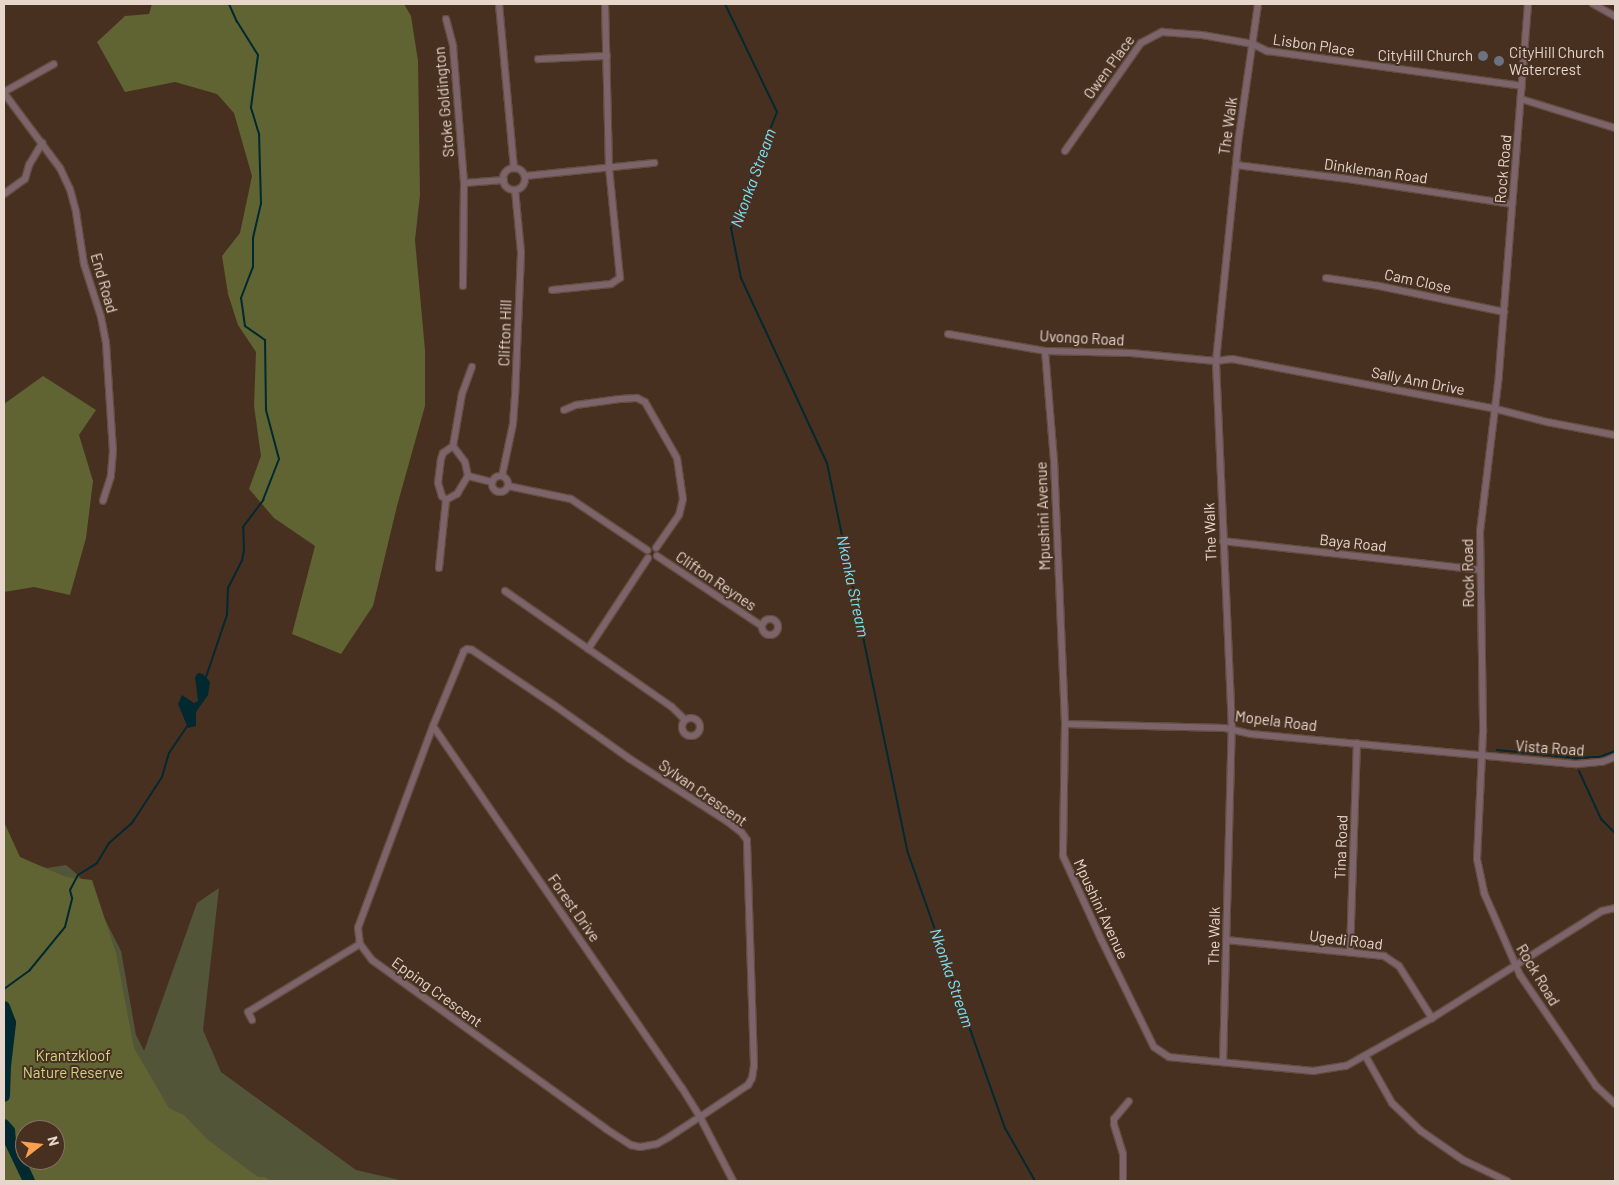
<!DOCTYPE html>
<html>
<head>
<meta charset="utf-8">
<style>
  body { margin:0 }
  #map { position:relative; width:1619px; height:1185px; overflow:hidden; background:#483021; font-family:Barlow,sans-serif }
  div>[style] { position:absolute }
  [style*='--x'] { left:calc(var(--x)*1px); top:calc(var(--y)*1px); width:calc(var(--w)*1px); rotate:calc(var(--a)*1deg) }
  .green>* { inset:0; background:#525537 }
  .forest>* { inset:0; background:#5f6432 }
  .water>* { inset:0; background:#01292f }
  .stream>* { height:2px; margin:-1px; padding:0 1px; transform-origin:1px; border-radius:1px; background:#01292f }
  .river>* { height:12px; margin:-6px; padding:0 6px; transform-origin:6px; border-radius:6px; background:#01292f }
  .roads { filter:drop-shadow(1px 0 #644e40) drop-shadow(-1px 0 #644e40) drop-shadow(0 1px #644e40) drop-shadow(0 -1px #644e40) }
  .street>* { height:6px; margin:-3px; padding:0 3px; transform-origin:3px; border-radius:3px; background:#7d646a }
  .street>.ring { margin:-3px; padding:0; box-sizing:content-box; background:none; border:6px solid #7d646a; border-radius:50% }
  .dots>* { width:14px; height:14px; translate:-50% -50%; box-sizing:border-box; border:2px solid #483021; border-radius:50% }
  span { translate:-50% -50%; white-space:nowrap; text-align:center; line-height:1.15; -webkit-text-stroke:4px #483021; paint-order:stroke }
  .street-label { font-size:15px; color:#e6d6cc }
  .poi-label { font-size:15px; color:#e6d6cc }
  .left { translate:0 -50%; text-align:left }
  .right { translate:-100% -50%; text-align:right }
  .park-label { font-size:15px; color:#ced788 }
  .water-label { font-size:16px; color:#79e5f9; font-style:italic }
  .frame { position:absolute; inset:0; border:5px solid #e6d6cc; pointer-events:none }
  .north { position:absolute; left:15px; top:1120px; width:50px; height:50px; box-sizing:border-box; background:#483021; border:1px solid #877265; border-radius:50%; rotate:74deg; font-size:14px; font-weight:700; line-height:20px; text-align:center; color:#e6d6cc }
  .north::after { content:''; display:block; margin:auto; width:18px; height:22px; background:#fa9f4f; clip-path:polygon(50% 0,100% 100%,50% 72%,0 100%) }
</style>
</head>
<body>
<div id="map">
  <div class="green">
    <i style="clip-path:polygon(evenodd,4px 842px,18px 862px,47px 868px,66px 865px,78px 875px,90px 890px,121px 951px,136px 1035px,144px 1051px,197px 903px,219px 888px,203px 1030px,221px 1072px,356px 1170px,404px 1181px,4px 1181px,4px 842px,25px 1130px,55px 1130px,55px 1160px,25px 1160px,25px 1130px)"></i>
  </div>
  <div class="forest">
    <i style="clip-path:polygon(152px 4px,404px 4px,411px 16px,418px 61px,420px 195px,415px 240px,425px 350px,425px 406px,397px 506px,373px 606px,341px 654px,292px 634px,315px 546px,274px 518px,249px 489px,261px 456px,254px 406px,256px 352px,238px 325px,228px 294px,222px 256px,240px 233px,252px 176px,234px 113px,217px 94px,175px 82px,125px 92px,97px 42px,125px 16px,149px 14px)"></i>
    <i style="clip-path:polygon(43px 376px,96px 410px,79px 435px,93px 481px,86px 538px,70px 595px,34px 587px,4px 592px,4px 404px)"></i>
    <i style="clip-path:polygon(evenodd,4px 822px,20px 857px,66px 877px,92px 880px,116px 953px,134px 1048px,169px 1108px,184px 1115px,208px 1140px,258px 1177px,265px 1177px,271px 1181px,4px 1181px,4px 822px,25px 1130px,55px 1130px,55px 1160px,25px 1160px,25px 1130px)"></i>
  </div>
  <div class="water">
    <i style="clip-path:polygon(198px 673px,203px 674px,210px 682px,208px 695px,196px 712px,196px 726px,188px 728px,178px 704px,182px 695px,194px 703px,198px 701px,195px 677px)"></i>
  </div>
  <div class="stream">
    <i style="--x:725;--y:4;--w:120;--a:64.3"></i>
    <i style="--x:777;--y:112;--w:125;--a:111.6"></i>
    <i style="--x:731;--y:228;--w:51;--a:78.7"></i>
    <i style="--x:741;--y:278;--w:204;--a:65.1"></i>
    <i style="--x:827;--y:463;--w:398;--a:78.3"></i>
    <i style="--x:908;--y:853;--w:292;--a:70.6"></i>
    <i style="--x:1005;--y:1128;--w:61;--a:60.5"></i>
    <i style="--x:206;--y:677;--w:65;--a:-71.3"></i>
    <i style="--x:227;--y:615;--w:27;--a:-88"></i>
    <i style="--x:228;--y:588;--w:30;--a:-63"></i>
    <i style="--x:242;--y:561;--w:11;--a:-80"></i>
    <i style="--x:244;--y:550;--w:23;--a:-92"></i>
    <i style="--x:243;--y:527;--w:34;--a:-53"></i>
    <i style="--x:263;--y:500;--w:44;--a:-68.7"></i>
    <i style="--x:279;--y:459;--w:51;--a:-104.9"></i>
    <i style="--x:266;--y:410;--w:70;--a:-90.8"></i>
    <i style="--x:265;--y:340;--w:24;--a:-145"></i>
    <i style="--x:245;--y:326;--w:28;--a:-98"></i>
    <i style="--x:241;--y:298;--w:33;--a:-69"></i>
    <i style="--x:253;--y:267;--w:29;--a:-90"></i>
    <i style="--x:253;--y:238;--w:35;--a:-77"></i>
    <i style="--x:261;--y:204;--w:70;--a:-91.6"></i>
    <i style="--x:259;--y:134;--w:28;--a:-107"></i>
    <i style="--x:251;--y:107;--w:52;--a:-82.3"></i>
    <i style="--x:258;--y:55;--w:39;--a:-122"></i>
    <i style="--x:237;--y:22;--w:20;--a:-114"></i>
    <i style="--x:1497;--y:750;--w:81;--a:5.6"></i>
    <i style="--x:1578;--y:758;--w:22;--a:-3"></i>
    <i style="--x:1600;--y:757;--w:16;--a:-22"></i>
    <i style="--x:1579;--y:771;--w:53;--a:65.4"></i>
    <i style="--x:1601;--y:819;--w:20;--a:45"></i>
    <i style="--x:4;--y:989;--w:31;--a:-36"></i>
    <i style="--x:29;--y:971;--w:57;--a:-50.7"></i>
    <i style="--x:65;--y:927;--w:30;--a:-76"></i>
    <i style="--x:72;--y:898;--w:8;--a:-104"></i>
    <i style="--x:70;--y:890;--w:17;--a:-62"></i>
    <i style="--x:78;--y:875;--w:22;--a:-32"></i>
    <i style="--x:97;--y:863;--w:23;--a:-59"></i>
    <i style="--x:109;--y:843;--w:30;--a:-41"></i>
    <i style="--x:132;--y:823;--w:55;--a:-56.9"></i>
    <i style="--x:162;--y:777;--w:25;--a:-74"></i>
    <i style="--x:169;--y:753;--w:32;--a:-56"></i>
  </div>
  <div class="river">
    <i style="--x:4;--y:1007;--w:17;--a:69"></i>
    <i style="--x:10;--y:1023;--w:43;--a:96.6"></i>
    <i style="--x:5;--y:1066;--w:30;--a:92"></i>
    <i style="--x:4;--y:1125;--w:8;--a:50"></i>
    <i style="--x:9;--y:1131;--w:10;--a:84"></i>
    <i style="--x:10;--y:1141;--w:44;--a:64.6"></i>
  </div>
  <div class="roads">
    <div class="street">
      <i style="--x:499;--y:4;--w:165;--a:84.8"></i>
      <i style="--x:1528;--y:4;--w:372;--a:94.5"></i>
      <i style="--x:1499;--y:375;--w:157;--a:96.9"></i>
      <i style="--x:1480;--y:531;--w:201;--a:89.1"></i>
      <i style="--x:1483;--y:732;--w:127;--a:92.7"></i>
      <i style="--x:1477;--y:859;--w:35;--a:78"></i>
      <i style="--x:1484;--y:893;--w:90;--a:66.3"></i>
      <i style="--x:1520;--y:975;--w:135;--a:55.6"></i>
      <i style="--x:1596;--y:1086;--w:26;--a:43"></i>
      <i style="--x:1593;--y:4;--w:25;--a:29"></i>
      <i style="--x:446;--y:19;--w:28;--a:75"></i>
      <i style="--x:453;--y:46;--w:137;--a:85.4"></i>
      <i style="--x:464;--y:183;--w:103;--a:90.6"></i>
      <i style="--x:538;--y:59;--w:69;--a:-2.5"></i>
      <i style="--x:4;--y:92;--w:57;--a:-29.2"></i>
      <i style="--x:4;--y:93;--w:94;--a:53.3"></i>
      <i style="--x:60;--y:168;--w:23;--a:65"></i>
      <i style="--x:70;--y:189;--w:24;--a:75"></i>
      <i style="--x:76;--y:212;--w:53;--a:81.3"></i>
      <i style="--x:84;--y:264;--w:56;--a:72.2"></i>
      <i style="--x:101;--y:317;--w:26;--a:79"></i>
      <i style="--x:106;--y:343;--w:108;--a:86.3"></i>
      <i style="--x:113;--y:451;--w:25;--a:95"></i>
      <i style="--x:111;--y:476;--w:26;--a:108"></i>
      <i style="--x:1521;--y:99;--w:98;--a:17.1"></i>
      <i style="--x:1065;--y:151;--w:132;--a:-54.9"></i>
      <i style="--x:1141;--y:43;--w:24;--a:-28"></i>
      <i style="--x:1162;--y:32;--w:40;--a:4.3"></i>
      <i style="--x:1202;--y:35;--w:52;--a:10"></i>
      <i style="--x:1253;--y:44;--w:16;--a:27"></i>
      <i style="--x:1267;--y:51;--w:257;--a:7.8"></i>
      <i style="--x:1236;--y:165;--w:113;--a:7.1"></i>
      <i style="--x:1348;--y:179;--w:166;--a:8.7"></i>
      <i class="ring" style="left:503px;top:168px;width:16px;height:16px"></i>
      <i style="--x:525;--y:176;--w:130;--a:-5.8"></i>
      <i style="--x:464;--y:183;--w:40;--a:-4.3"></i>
      <i style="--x:4;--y:194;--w:26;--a:-36"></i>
      <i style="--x:25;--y:179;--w:15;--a:-74"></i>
      <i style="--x:29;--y:165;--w:26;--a:-59"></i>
      <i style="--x:1326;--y:278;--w:54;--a:8.6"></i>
      <i style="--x:1379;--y:286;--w:128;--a:11.7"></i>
      <i style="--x:552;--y:290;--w:59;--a:-5.8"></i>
      <i style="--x:611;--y:284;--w:11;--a:-34"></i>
      <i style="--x:620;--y:278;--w:112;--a:-95.7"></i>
      <i style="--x:609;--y:167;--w:163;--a:-91.4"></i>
      <i style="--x:948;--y:334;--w:98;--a:9.9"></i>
      <i style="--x:1045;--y:351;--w:86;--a:1.3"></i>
      <i style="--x:1131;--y:353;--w:85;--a:5.4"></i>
      <i style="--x:1216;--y:361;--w:16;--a:-7"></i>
      <i style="--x:1232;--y:359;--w:269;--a:10.7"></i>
      <i style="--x:1496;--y:409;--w:53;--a:14.3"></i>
      <i style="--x:1547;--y:422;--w:69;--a:10.8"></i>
      <i style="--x:1045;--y:351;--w:109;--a:85.3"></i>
      <i style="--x:1054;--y:460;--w:264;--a:87.6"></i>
      <i style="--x:1065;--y:724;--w:132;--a:90.9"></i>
      <i style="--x:1063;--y:856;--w:91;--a:65.4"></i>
      <i style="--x:1101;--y:939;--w:120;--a:63.9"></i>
      <i style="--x:1154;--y:1047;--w:18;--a:34"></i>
      <i style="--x:1169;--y:1057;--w:9;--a:6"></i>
      <i style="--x:1178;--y:1058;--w:136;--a:5.5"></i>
      <i style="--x:1313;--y:1071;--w:33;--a:-9"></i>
      <i style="--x:1346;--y:1066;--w:98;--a:-29.2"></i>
      <i style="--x:1432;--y:1018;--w:201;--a:-32.2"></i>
      <i style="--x:1602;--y:911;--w:13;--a:-13"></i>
      <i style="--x:564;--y:410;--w:13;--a:-23"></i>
      <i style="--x:576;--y:405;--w:44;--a:-7.8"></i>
      <i style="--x:620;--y:399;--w:17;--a:-3"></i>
      <i style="--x:637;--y:398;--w:9;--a:27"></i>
      <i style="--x:645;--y:402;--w:64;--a:60.3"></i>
      <i style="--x:677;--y:458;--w:41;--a:81.7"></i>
      <i style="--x:683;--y:499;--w:16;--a:104"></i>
      <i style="--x:679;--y:515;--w:40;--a:124.9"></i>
      <i class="ring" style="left:492px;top:476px;width:10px;height:10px"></i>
      <i style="--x:468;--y:476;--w:25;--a:14"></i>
      <i style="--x:502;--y:476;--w:53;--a:-78.1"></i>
      <i style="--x:513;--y:424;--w:27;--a:-86"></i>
      <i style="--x:515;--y:397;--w:145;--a:-87.6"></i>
      <i style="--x:521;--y:252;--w:62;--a:-95.5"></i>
      <i style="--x:508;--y:486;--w:64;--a:11.7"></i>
      <i style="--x:571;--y:499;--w:92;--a:33.9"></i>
      <i style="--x:446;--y:500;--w:6;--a:-135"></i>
      <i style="--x:442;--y:496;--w:14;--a:-107"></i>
      <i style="--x:438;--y:483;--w:24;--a:-83"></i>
      <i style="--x:441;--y:459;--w:6;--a:-72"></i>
      <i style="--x:443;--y:453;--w:12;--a:-35"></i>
      <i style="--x:453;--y:446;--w:53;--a:-80.2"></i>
      <i style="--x:462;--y:394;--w:29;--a:-70"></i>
      <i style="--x:446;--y:500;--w:13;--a:-29"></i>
      <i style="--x:457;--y:494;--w:21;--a:-59"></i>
      <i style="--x:468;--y:476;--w:14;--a:-102"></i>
      <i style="--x:465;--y:462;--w:20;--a:-127"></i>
      <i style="--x:1223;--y:541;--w:259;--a:6.4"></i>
      <i style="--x:657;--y:556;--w:126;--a:33.7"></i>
      <i style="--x:439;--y:568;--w:68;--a:-84.1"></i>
      <i style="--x:505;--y:591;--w:203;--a:34.8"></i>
      <i style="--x:672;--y:707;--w:18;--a:45"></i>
      <i class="ring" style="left:762px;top:619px;width:10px;height:10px"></i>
      <i style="--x:588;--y:649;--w:109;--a:-56.6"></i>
      <i class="ring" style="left:682px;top:718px;width:12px;height:12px"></i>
      <i style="--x:1065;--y:724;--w:160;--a:1.4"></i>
      <i style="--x:1225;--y:728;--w:27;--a:13"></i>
      <i style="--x:1251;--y:734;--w:327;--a:5.3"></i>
      <i style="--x:1577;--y:764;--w:25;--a:-5"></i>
      <i style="--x:1602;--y:762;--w:14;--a:-21"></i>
      <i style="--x:433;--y:726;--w:215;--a:110.4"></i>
      <i style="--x:358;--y:928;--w:16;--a:83"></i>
      <i style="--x:360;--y:944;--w:20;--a:53"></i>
      <i style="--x:372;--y:960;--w:289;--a:35.8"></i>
      <i style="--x:606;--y:1129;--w:30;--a:33"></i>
      <i style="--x:631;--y:1145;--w:9;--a:13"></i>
      <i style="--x:640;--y:1147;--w:17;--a:-10"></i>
      <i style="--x:657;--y:1144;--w:14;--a:-30"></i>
      <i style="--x:669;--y:1137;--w:37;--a:-33"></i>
      <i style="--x:700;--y:1117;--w:58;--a:-33.7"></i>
      <i style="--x:748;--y:1085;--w:8;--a:-60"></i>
      <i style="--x:752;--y:1078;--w:12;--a:-81"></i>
      <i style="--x:754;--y:1066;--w:226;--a:-91.8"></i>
      <i style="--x:747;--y:840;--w:9;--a:-126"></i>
      <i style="--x:742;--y:833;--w:18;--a:-142"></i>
      <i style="--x:728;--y:822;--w:117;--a:-147.3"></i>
      <i style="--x:630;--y:759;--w:93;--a:-144.6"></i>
      <i style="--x:554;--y:705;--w:99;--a:-146.1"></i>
      <i style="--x:472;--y:650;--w:5;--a:-169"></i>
      <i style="--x:467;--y:649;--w:4;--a:146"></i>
      <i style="--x:464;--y:651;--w:81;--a:112.5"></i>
      <i style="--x:433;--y:726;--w:439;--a:55.5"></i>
      <i style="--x:682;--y:1088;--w:34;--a:58"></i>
      <i style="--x:700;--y:1117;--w:72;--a:62.7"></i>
      <i style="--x:1226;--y:940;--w:159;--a:5.8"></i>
      <i style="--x:1384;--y:956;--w:18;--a:34"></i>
      <i style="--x:1399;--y:966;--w:62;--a:57.6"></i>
      <i style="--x:1350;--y:952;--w:209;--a:-88.1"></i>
      <i style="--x:252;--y:1020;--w:9;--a:-117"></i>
      <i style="--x:248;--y:1012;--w:131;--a:-31.3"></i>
      <i style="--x:1366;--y:1057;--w:53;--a:60.5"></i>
      <i style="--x:1392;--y:1103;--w:40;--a:44"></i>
      <i style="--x:1421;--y:1131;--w:51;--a:34.6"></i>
      <i style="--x:1463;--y:1160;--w:49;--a:25.5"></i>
      <i style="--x:1223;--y:1062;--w:333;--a:-88.5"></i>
      <i style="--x:1232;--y:729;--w:368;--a:-92.5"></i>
      <i style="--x:1216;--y:361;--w:226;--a:-84.2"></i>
      <i style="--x:1239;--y:136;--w:133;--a:-81.8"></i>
      <i style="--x:1123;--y:1181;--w:27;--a:-90"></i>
      <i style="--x:1123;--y:1154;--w:31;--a:-107"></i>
      <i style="--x:1114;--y:1124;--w:5;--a:-90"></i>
      <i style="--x:1114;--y:1119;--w:23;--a:-50"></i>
    </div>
  </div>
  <div class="dots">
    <i style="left:1483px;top:56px;background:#6b7280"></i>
    <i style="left:1499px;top:61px;background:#6b7280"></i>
  </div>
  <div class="street-label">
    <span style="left:1314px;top:45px;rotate:8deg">Lisbon Place</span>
    <span style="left:1109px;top:67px;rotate:-54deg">Owen Place</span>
    <span style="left:444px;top:102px;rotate:-95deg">Stoke Goldington</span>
    <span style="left:1228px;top:126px;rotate:-82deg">The Walk</span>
    <span style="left:1503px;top:169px;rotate:-85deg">Rock Road</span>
    <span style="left:1376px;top:171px;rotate:8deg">Dinkleman Road</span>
    <span style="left:1418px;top:281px;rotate:12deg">Cam Close</span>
    <span style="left:104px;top:283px;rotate:74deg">End Road</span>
    <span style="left:505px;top:333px;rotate:-88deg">Clifton Hill</span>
    <span style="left:1082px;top:338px;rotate:3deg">Uvongo Road</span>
    <span style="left:1418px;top:381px;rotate:11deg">Sally Ann Drive</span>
    <span style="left:1043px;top:516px;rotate:-92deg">Mpushini Avenue</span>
    <span style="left:1210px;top:532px;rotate:-92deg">The Walk</span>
    <span style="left:1353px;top:543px;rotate:6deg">Baya Road</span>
    <span style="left:1468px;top:573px;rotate:-91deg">Rock Road</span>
    <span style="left:716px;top:581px;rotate:34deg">Clifton Reynes</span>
    <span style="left:1276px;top:721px;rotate:7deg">Mopela Road</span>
    <span style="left:1550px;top:748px;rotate:4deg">Vista Road</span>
    <span style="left:703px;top:793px;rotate:35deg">Sylvan Crescent</span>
    <span style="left:1341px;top:847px;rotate:-88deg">Tina Road</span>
    <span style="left:574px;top:908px;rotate:55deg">Forest Drive</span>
    <span style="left:1101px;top:909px;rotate:65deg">Mpushini Avenue</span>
    <span style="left:1214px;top:936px;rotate:-89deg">The Walk</span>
    <span style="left:1346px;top:940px;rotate:7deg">Ugedi Road</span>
    <span style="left:1538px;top:975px;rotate:59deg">Rock Road</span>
    <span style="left:437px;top:992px;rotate:36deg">Epping Crescent</span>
  </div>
  <div class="poi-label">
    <span class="left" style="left:1509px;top:61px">CityHill Church<br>Watercrest</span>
    <span class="right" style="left:1473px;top:56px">CityHill Church</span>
  </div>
  <div class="park-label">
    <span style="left:73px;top:1064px">Krantzkloof<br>Nature Reserve</span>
  </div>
  <div class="water-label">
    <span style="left:753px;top:178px;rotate:-70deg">Nkonka Stream</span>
    <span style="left:853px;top:586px;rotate:78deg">Nkonka Stream</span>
    <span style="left:952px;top:978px;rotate:71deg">Nkonka Stream</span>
  </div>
  <div class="frame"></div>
  <div class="north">N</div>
</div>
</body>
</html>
